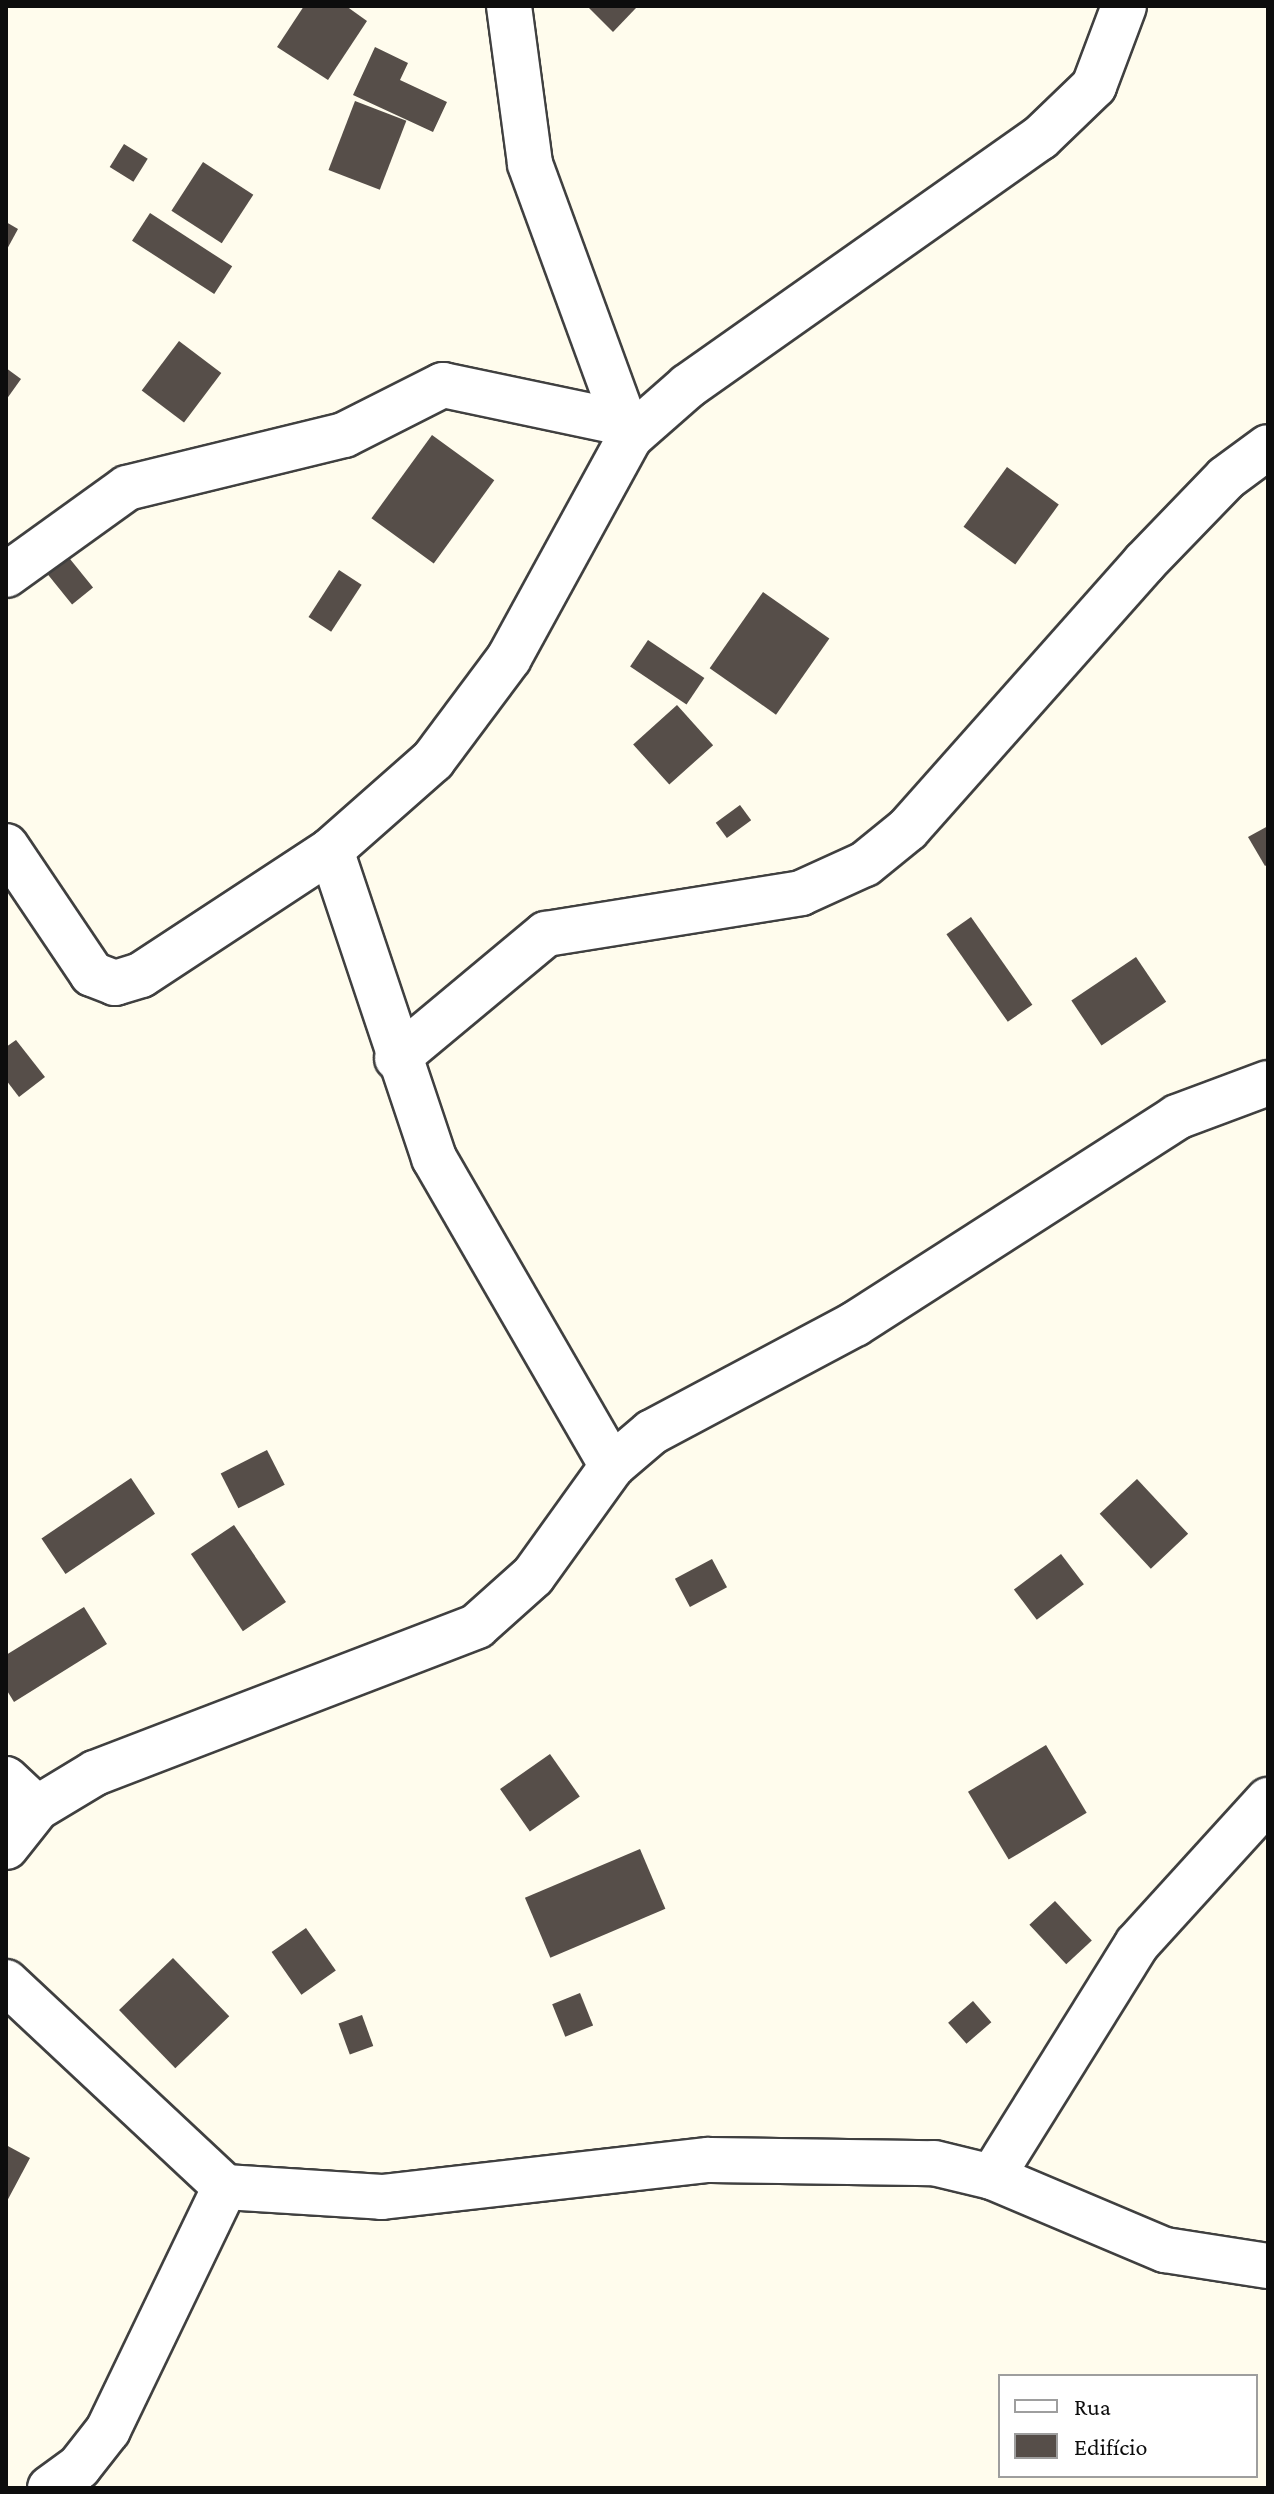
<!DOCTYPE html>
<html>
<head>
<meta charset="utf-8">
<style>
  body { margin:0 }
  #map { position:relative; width:1274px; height:2494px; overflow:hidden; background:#fffced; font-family:"Crimson Pro",serif }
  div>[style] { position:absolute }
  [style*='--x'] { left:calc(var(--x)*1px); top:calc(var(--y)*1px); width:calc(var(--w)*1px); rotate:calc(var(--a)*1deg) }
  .building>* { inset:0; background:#564e49; transform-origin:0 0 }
  .roads { filter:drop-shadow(2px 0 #404040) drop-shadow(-2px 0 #404040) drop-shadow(0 2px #404040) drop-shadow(0 -2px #404040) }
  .street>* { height:44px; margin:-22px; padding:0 22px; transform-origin:22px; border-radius:22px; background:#fff }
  span { translate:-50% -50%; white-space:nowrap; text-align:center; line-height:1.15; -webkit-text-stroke:8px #fff; paint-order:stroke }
  .frame { position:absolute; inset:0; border:8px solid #0d0d0d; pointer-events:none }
  .legend { position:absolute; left:998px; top:2374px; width:260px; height:104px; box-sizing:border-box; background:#fff; border:2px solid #9e9e9e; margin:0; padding:10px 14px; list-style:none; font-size:24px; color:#0d0d0d }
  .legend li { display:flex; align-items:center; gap:16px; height:40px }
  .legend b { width:40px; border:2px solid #9e9e9e }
</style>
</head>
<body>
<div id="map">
  <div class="building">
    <i style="clip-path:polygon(304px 6px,346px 6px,367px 21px,328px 80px,277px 47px)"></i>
    <i style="clip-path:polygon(587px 6px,633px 6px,636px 8px,613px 32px)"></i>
    <i style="clip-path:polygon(375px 47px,408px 63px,400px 80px,447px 102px,433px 132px,353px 95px)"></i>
    <i style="left:355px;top:101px;width:55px;height:74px;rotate:21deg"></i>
    <i style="left:124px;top:144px;width:28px;height:27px;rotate:32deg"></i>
    <i style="left:203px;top:162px;width:60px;height:58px;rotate:33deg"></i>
    <i style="left:150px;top:213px;width:98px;height:33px;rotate:33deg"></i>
    <i style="clip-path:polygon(6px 222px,18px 229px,6px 251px)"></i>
    <i style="left:179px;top:341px;width:53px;height:62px;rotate:37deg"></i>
    <i style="clip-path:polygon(6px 368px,21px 379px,6px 400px)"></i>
    <i style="left:432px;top:435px;width:77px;height:103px;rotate:36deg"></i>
    <i style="left:1007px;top:467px;width:64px;height:74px;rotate:36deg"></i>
    <i style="left:66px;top:554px;width:43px;height:27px;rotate:51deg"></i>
    <i style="left:339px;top:570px;width:27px;height:56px;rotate:33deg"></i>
    <i style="left:763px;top:592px;width:81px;height:93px;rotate:35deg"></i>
    <i style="left:648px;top:640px;width:68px;height:32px;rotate:34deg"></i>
    <i style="left:677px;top:705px;width:54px;height:59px;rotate:48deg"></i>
    <i style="left:740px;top:805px;width:19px;height:30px;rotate:54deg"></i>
    <i style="clip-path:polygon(1268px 826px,1268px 864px,1265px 866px,1248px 837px)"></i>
    <i style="left:971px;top:917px;width:107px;height:30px;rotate:55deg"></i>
    <i style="left:1136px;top:957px;width:54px;height:78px;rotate:56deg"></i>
    <i style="clip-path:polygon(16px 1040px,45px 1077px,19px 1097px,6px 1080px,6px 1047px)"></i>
    <i style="left:267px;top:1450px;width:39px;height:52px;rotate:63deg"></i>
    <i style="left:131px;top:1478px;width:43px;height:108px;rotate:56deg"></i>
    <i style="left:1137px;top:1479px;width:75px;height:51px;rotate:47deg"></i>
    <i style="left:234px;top:1525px;width:93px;height:52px;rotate:56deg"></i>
    <i style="left:1061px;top:1554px;width:38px;height:59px;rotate:53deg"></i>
    <i style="left:712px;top:1559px;width:32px;height:42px;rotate:62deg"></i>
    <i style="clip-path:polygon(84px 1607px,107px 1644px,14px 1702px,6px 1689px,6px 1655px)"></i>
    <i style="left:1046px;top:1745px;width:79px;height:91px;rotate:59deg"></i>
    <i style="left:550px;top:1754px;width:52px;height:61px;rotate:55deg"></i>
    <i style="left:640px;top:1849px;width:65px;height:125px;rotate:67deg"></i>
    <i style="left:1055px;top:1901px;width:54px;height:35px;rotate:47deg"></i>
    <i style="left:306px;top:1928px;width:52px;height:42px;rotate:55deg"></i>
    <i style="left:173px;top:1958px;width:81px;height:75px;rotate:46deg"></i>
    <i style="left:580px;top:1993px;width:35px;height:30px;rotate:68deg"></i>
    <i style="left:973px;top:2001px;width:28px;height:33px;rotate:49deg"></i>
    <i style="left:362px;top:2015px;width:33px;height:25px;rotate:70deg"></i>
    <i style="clip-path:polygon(6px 2145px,30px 2158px,6px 2203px)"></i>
  </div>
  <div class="roads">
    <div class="street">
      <i style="--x:509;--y:6;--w:159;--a:82.4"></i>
      <i style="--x:530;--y:164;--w:291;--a:69.9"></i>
      <i style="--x:6;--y:575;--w:149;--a:-35.7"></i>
      <i style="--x:127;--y:488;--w:223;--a:-13.7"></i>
      <i style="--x:344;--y:435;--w:111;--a:-26.8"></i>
      <i style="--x:443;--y:385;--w:185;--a:11.9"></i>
      <i style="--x:6;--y:846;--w:154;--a:56.1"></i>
      <i style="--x:92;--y:974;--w:25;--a:21"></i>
      <i style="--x:115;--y:983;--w:27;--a:-17"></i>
      <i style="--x:141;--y:975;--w:227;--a:-33.3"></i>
      <i style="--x:331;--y:850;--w:136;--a:-41.4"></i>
      <i style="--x:433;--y:760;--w:127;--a:-53.3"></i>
      <i style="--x:509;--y:658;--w:252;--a:-61.3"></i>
      <i style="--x:630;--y:437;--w:77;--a:-41.3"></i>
      <i style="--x:688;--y:386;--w:431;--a:-35.2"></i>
      <i style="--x:1040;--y:138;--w:75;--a:-43.9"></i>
      <i style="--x:1094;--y:86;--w:85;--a:-69.4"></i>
      <i style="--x:331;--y:850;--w:325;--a:71.5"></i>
      <i style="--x:434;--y:1158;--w:356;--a:60"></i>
      <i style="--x:397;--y:1058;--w:194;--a:-39.8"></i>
      <i style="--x:546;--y:934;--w:258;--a:-9.1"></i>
      <i style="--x:801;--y:893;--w:70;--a:-24.4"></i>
      <i style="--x:865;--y:864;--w:55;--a:-39.1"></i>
      <i style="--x:908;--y:829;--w:356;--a:-48.4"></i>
      <i style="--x:1144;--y:563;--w:118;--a:-46"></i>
      <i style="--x:1226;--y:478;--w:52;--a:-36.4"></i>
      <i style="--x:6;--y:1779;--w:42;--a:43.1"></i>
      <i style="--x:6;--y:1847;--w:50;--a:-51.5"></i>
      <i style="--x:37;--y:1808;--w:68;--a:-31.1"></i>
      <i style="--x:95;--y:1773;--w:409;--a:-21"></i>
      <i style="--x:477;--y:1626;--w:75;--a:-41.8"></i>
      <i style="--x:533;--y:1576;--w:135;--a:-54.3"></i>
      <i style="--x:612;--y:1466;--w:52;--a:-40.4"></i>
      <i style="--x:652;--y:1432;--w:230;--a:-28"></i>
      <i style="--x:855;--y:1324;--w:383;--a:-32.7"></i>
      <i style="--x:1177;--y:1117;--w:97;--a:-20.5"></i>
      <i style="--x:6;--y:1982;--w:300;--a:43.1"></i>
      <i style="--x:225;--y:2187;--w:157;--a:3.6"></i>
      <i style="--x:382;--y:2197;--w:328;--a:-6.5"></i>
      <i style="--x:708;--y:2160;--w:226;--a:0.8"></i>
      <i style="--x:934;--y:2163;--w:60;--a:13.6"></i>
      <i style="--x:992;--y:2177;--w:188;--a:22.9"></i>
      <i style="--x:1165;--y:2250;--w:104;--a:8.8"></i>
      <i style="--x:992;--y:2177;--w:274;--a:-58.1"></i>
      <i style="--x:1137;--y:1944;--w:195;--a:-47.7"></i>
      <i style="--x:50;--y:2488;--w:36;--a:-36"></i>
      <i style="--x:79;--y:2467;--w:47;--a:-51.9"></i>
      <i style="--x:108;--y:2430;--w:270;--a:-64.3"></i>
    </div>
  </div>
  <div class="frame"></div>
  <ul class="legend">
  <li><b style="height:10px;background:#fff"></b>Rua</li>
  <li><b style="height:22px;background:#564e49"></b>Edifício</li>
  </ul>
</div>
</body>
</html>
